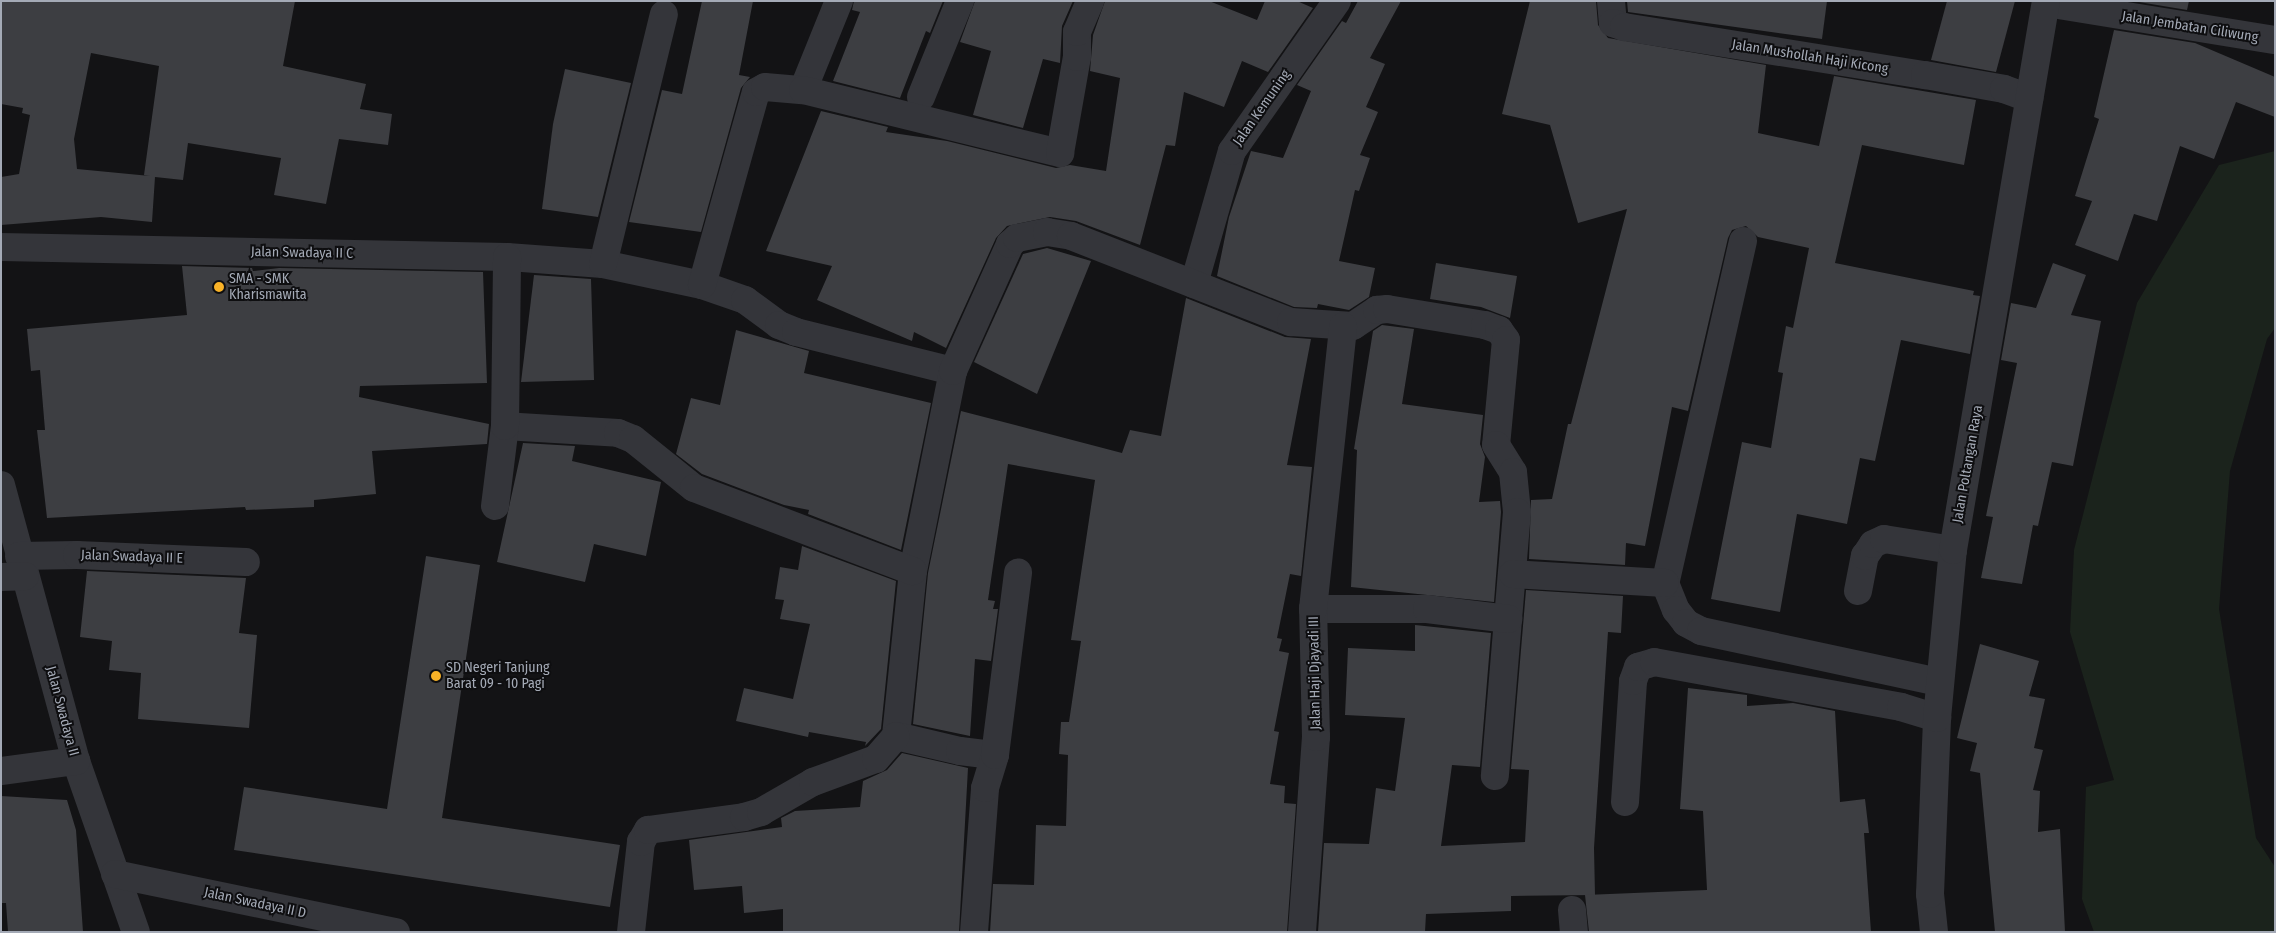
<!DOCTYPE html>
<html>
<head>
<meta charset="utf-8">
<style>
  body { margin:0 }
  #map { position:relative; width:2276px; height:933px; overflow:hidden; background:#131315; font-family:"Fira Sans Condensed",sans-serif }
  div>[style] { position:absolute }
  [style*='--x'] { left:calc(var(--x)*1px); top:calc(var(--y)*1px); width:calc(var(--w)*1px); rotate:calc(var(--a)*1deg) }
  .green>* { inset:0; background:#1b231c }
  .building>* { inset:0; background:#3d3e42 }
  .minor>* { height:28px; margin:-14px; padding:0 14px; transform-origin:14px; border-radius:14px; background:#34353a }
  .dots>* { width:14px; height:14px; translate:-50% -50%; box-sizing:border-box; border:2px solid #0e0e10; border-radius:50% }
  span { translate:-50% -50%; white-space:nowrap; text-align:center; line-height:1.15; -webkit-text-stroke:4px #0e0e10; paint-order:stroke }
  .street-label { font-size:14px; color:#a4aab6 }
  .poi-label { font-size:14px; color:#a4aab6 }
  .left { translate:0 -50%; text-align:left }
  .frame { position:absolute; inset:0; border:2px solid #a4aab6; pointer-events:none }
</style>
</head>
<body>
<div id="map">
  <div class="green">
    <i style="clip-path:polygon(2275px 151px,2275px 328px,2267px 339px,2230px 471px,2219px 609px,2256px 838px,2275px 867px,2275px 932px,2094px 932px,2082px 899px,2086px 787px,2114px 780px,2070px 632px,2074px 550px,2137px 303px,2219px 165px)"></i>
  </div>
  <div class="building">
    <i style="clip-path:polygon(evenodd,1px 1px,295px 1px,283px 66px,366px 84px,360px 109px,392px 114px,388px 145px,339px 139px,326px 204px,274px 195px,281px 158px,188px 143px,183px 180px,155px 177px,152px 222px,101px 217px,1px 225px,1px 177px,19px 174px,30px 115px,22px 113px,23px 108px,1px 104px,1px 1px,91px 53px,159px 66px,144px 175px,150px 176px,77px 169px,74px 139px,91px 53px)"></i>
    <i style="clip-path:polygon(702px 1px,753px 1px,739px 75px,750px 77px,741px 88px,701px 232px,629px 222px,662px 90px,682px 94px)"></i>
    <i style="clip-path:polygon(854px 1px,943px 1px,930px 33px,926px 31px,900px 98px,833px 81px,860px 12px,852px 10px)"></i>
    <i style="clip-path:polygon(975px 1px,1073px 1px,1062px 26px,1060px 63px,1043px 59px,1023px 128px,973px 115px,991px 51px,960px 42px)"></i>
    <i style="clip-path:polygon(1105px 1px,1209px 1px,1257px 20px,1265px 1px,1297px 1px,1313px 8px,1268px 72px,1242px 61px,1224px 107px,1184px 92px,1175px 146px,1166px 145px,1140px 245px,1076px 221px,1050px 217px,1007px 226px,996px 238px,946px 348px,914px 332px,912px 341px,817px 300px,832px 266px,766px 251px,821px 111px,888px 127px,886px 132px,947px 141px,1056px 168px,1070px 165px,1106px 171px,1120px 78px,1090px 71px,1093px 35px)"></i>
    <i style="clip-path:polygon(1358px 1px,1401px 1px,1370px 58px,1385px 64px,1366px 107px,1378px 112px,1360px 155px,1370px 158px,1359px 191px,1355px 190px,1339px 261px,1375px 268px,1369px 297px,1349px 310px,1318px 304px,1317px 308px,1294px 307px,1217px 276px,1229px 217px,1251px 151px,1283px 158px,1311px 91px,1297px 85px,1342px 21px,1346px 23px)"></i>
    <i style="clip-path:polygon(1530px 1px,1596px 1px,1598px 25px,1608px 38px,1766px 65px,1758px 133px,1819px 146px,1834px 76px,1976px 100px,1964px 165px,1862px 145px,1835px 263px,1974px 291px,1973px 295px,1980px 296px,1970px 354px,1901px 340px,1875px 461px,1860px 458px,1847px 524px,1797px 514px,1780px 612px,1711px 599px,1742px 442px,1771px 448px,1783px 373px,1778px 372px,1786px 326px,1793px 328px,1809px 248px,1758px 237px,1746px 226px,1732px 230px,1728px 238px,1688px 411px,1672px 407px,1645px 546px,1626px 543px,1625px 565px,1529px 559px,1531px 500px,1552px 499px,1568px 424px,1571px 424px,1627px 209px,1578px 223px,1550px 125px,1502px 114px)"></i>
    <i style="clip-path:polygon(1627px 1px,1827px 1px,1822px 39px,1628px 12px)"></i>
    <i style="clip-path:polygon(1947px 1px,2015px 1px,1996px 72px,1931px 60px)"></i>
    <i style="clip-path:polygon(2133px 1px,2189px 1px,2187px 10px)"></i>
    <i style="clip-path:polygon(2114px 30px,2195px 43px,2275px 77px,2275px 117px,2236px 102px,2214px 159px,2180px 146px,2157px 221px,2134px 214px,2118px 261px,2075px 245px,2092px 201px,2075px 196px,2099px 119px,2094px 117px)"></i>
    <i style="clip-path:polygon(565px 69px,631px 83px,598px 217px,542px 209px,553px 124px)"></i>
    <i style="clip-path:polygon(1047px 248px,1091px 261px,1037px 394px,974px 362px,1023px 254px)"></i>
    <i style="clip-path:polygon(1436px 263px,1517px 276px,1510px 318px,1481px 307px,1430px 299px)"></i>
    <i style="clip-path:polygon(2053px 263px,2086px 275px,2071px 315px,2101px 321px,2073px 466px,2052px 462px,2038px 526px,2033px 525px,2022px 584px,1981px 578px,1993px 517px,1986px 516px,2017px 363px,2001px 360px,2011px 303px,2036px 308px)"></i>
    <i style="clip-path:polygon(182px 266px,252px 268px,253px 271px,279px 268px,483px 272px,487px 383px,360px 386px,359px 397px,489px 424px,487px 444px,372px 451px,376px 494px,314px 500px,314px 507px,246px 510px,245px 507px,47px 518px,37px 430px,45px 430px,40px 370px,31px 371px,27px 329px,187px 315px)"></i>
    <i style="clip-path:polygon(534px 275px,591px 279px,594px 380px,521px 382px)"></i>
    <i style="clip-path:polygon(1186px 298px,1285px 337px,1311px 339px,1287px 465px,1312px 467px,1301px 576px,1290px 574px,1277px 638px,1282px 639px,1279px 651px,1289px 653px,1274px 731px,1279px 732px,1270px 784px,1285px 786px,1284px 803px,1296px 804px,1287px 932px,990px 932px,993px 884px,1034px 885px,1036px 825px,1066px 826px,1068px 755px,1059px 754px,1061px 722px,1069px 722px,1081px 641px,1071px 640px,1095px 480px,1008px 464px,988px 600px,995px 601px,993px 609px,998px 609px,991px 661px,975px 659px,970px 736px,913px 724px,928px 573px,961px 411px,1122px 453px,1130px 430px,1161px 436px)"></i>
    <i style="clip-path:polygon(1382px 325px,1414px 329px,1402px 404px,1483px 415px,1480px 444px,1485px 457px,1479px 502px,1500px 501px,1501px 512px,1494px 602px,1351px 587px,1357px 450px,1354px 449px,1373px 331px)"></i>
    <i style="clip-path:polygon(736px 330px,809px 351px,804px 373px,931px 403px,901px 550px,808px 514px,809px 510px,784px 505px,702px 474px,676px 454px,691px 398px,720px 405px)"></i>
    <i style="clip-path:polygon(523px 443px,575px 446px,572px 461px,661px 482px,646px 556px,594px 544px,585px 582px,497px 562px)"></i>
    <i style="clip-path:polygon(802px 546px,896px 581px,881px 729px,865px 746px,866px 742px,809px 732px,808px 737px,736px 721px,744px 688px,793px 699px,810px 624px,780px 619px,784px 600px,775px 599px,780px 567px,798px 570px)"></i>
    <i style="clip-path:polygon(426px 556px,480px 565px,442px 818px,620px 845px,610px 907px,234px 850px,244px 787px,387px 809px)"></i>
    <i style="clip-path:polygon(87px 571px,246px 578px,239px 633px,257px 635px,249px 728px,138px 719px,141px 673px,109px 670px,112px 641px,80px 637px)"></i>
    <i style="clip-path:polygon(1526px 590px,1623px 596px,1621px 633px,1608px 632px,1594px 848px,1595px 895px,1511px 896px,1511px 911px,1426px 914px,1425px 932px,1318px 932px,1324px 843px,1369px 844px,1376px 788px,1395px 791px,1405px 718px,1345px 715px,1348px 648px,1415px 651px,1415px 625px,1491px 633px,1480px 767px,1452px 765px,1441px 846px,1525px 842px,1529px 770px,1511px 769px)"></i>
    <i style="clip-path:polygon(1980px 644px,2039px 661px,2029px 696px,2045px 699px,2034px 748px,2043px 750px,2033px 790px,2040px 791px,2038px 832px,2060px 829px,2065px 932px,1995px 932px,1980px 773px,1970px 771px,1977px 743px,1957px 738px)"></i>
    <i style="clip-path:polygon(1688px 688px,1747px 695px,1747px 706px,1793px 703px,1835px 711px,1840px 802px,1865px 799px,1869px 833px,1864px 833px,1871px 932px,1589px 932px,1585px 895px,1707px 890px,1703px 811px,1680px 809px)"></i>
    <i style="clip-path:polygon(902px 753px,968px 768px,959px 932px,783px 932px,783px 909px,744px 913px,742px 886px,694px 890px,689px 840px,782px 827px,781px 818px,795px 811px,860px 807px,863px 781px,887px 770px)"></i>
    <i style="clip-path:polygon(1px 796px,67px 800px,76px 830px,83px 932px,8px 932px,6px 903px,1px 903px)"></i>
  </div>
  <div class="minor">
    <i style="--x:1611;--y:1;--w:22;--a:85"></i>
    <i style="--x:1613;--y:23;--w:12;--a:20"></i>
    <i style="--x:1624;--y:27;--w:305;--a:9.1"></i>
    <i style="--x:1925;--y:75;--w:80;--a:10"></i>
    <i style="--x:2004;--y:89;--w:27;--a:20"></i>
    <i style="--x:2046;--y:3;--w:232;--a:9.2"></i>
    <i style="--x:803;--y:90;--w:96;--a:-68"></i>
    <i style="--x:921;--y:97;--w:104;--a:-67.9"></i>
    <i style="--x:1743;--y:241;--w:351;--a:102.8"></i>
    <i style="--x:1665;--y:583;--w:29;--a:68"></i>
    <i style="--x:1676;--y:610;--w:16;--a:52"></i>
    <i style="--x:1686;--y:623;--w:17;--a:28"></i>
    <i style="--x:1701;--y:631;--w:243;--a:12.1"></i>
    <i style="--x:1;--y:247;--w:506;--a:1.13"></i>
    <i style="--x:507;--y:257;--w:96;--a:4.2"></i>
    <i style="--x:603;--y:264;--w:101;--a:12"></i>
    <i style="--x:702;--y:285;--w:46;--a:19.2"></i>
    <i style="--x:745;--y:300;--w:42;--a:36.3"></i>
    <i style="--x:779;--y:325;--w:18;--a:22"></i>
    <i style="--x:796;--y:332;--w:162;--a:14"></i>
    <i style="--x:953;--y:371;--w:204;--a:101.3"></i>
    <i style="--x:913;--y:571;--w:166;--a:95.9"></i>
    <i style="--x:896;--y:736;--w:66;--a:13.2"></i>
    <i style="--x:960;--y:751;--w:35;--a:7"></i>
    <i style="--x:603;--y:264;--w:257;--a:-76.3"></i>
    <i style="--x:1194;--y:284;--w:138;--a:-74.1"></i>
    <i style="--x:1232;--y:151;--w:183;--a:-55"></i>
    <i style="--x:702;--y:285;--w:200;--a:-74.4"></i>
    <i style="--x:756;--y:92;--w:10;--a:-29"></i>
    <i style="--x:765;--y:87;--w:38;--a:5"></i>
    <i style="--x:803;--y:90;--w:265;--a:13.8"></i>
    <i style="--x:1060;--y:153;--w:97;--a:-80"></i>
    <i style="--x:1077;--y:57;--w:25;--a:-90"></i>
    <i style="--x:1077;--y:32;--w:34;--a:-67"></i>
    <i style="--x:953;--y:371;--w:139;--a:-65.8"></i>
    <i style="--x:1010;--y:244;--w:9;--a:-41"></i>
    <i style="--x:1017;--y:238;--w:31;--a:-11"></i>
    <i style="--x:1047;--y:232;--w:24;--a:9"></i>
    <i style="--x:1071;--y:236;--w:236;--a:21.4"></i>
    <i style="--x:1291;--y:322;--w:62;--a:3.7"></i>
    <i style="--x:1353;--y:326;--w:29;--a:-34"></i>
    <i style="--x:1377;--y:310;--w:10;--a:-6"></i>
    <i style="--x:1387;--y:309;--w:99;--a:9.3"></i>
    <i style="--x:1485;--y:325;--w:15;--a:20"></i>
    <i style="--x:1499;--y:330;--w:12;--a:55"></i>
    <i style="--x:1506;--y:340;--w:105;--a:95.4"></i>
    <i style="--x:1496;--y:445;--w:32;--a:58"></i>
    <i style="--x:1513;--y:472;--w:40;--a:84.3"></i>
    <i style="--x:1517;--y:512;--w:265;--a:94.8"></i>
    <i style="--x:505;--y:426;--w:113;--a:3.5"></i>
    <i style="--x:618;--y:433;--w:16;--a:22"></i>
    <i style="--x:633;--y:439;--w:78;--a:38.8"></i>
    <i style="--x:694;--y:488;--w:234;--a:20.8"></i>
    <i style="--x:1;--y:485;--w:286;--a:74.8"></i>
    <i style="--x:76;--y:761;--w:181;--a:70.7"></i>
    <i style="--x:495;--y:506;--w:81;--a:-82.9"></i>
    <i style="--x:505;--y:426;--w:169;--a:-89.3"></i>
    <i style="--x:19;--y:556;--w:58;--a:-1"></i>
    <i style="--x:77;--y:555;--w:169;--a:2.4"></i>
    <i style="--x:1513;--y:574;--w:152;--a:3.4"></i>
    <i style="--x:1;--y:577;--w:24;--a:-2"></i>
    <i style="--x:1858;--y:591;--w:36;--a:-79"></i>
    <i style="--x:1865;--y:556;--w:14;--a:-56"></i>
    <i style="--x:1873;--y:544;--w:12;--a:-24"></i>
    <i style="--x:1884;--y:539;--w:70;--a:9.1"></i>
    <i style="--x:1313;--y:609;--w:114;--a:0"></i>
    <i style="--x:1427;--y:609;--w:82;--a:7"></i>
    <i style="--x:1;--y:771;--w:76;--a:-7.6"></i>
    <i style="--x:1625;--y:802;--w:121;--a:-86.2"></i>
    <i style="--x:1633;--y:681;--w:15;--a:-70"></i>
    <i style="--x:1638;--y:667;--w:17;--a:-17"></i>
    <i style="--x:1654;--y:662;--w:251;--a:10.3"></i>
    <i style="--x:1901;--y:707;--w:38;--a:17"></i>
    <i style="--x:115;--y:874;--w:287;--a:11.7"></i>
    <i style="--x:1572;--y:910;--w:22;--a:85"></i>
    <i style="--x:631;--y:932;--w:91;--a:-83.7"></i>
    <i style="--x:641;--y:842;--w:14;--a:-60"></i>
    <i style="--x:648;--y:830;--w:97;--a:-7.7"></i>
    <i style="--x:744;--y:817;--w:18;--a:-16"></i>
    <i style="--x:761;--y:812;--w:60;--a:-30"></i>
    <i style="--x:813;--y:782;--w:67;--a:-20.1"></i>
    <i style="--x:876;--y:759;--w:30;--a:-49"></i>
    <i style="--x:974;--y:932;--w:144;--a:-85.6"></i>
    <i style="--x:985;--y:788;--w:34;--a:-73"></i>
    <i style="--x:995;--y:755;--w:184;--a:-82.8"></i>
    <i style="--x:1302;--y:932;--w:196;--a:-85.9"></i>
    <i style="--x:1316;--y:737;--w:128;--a:-91.3"></i>
    <i style="--x:1313;--y:609;--w:284;--a:-83.9"></i>
    <i style="--x:1934;--y:932;--w:38;--a:-96"></i>
    <i style="--x:1930;--y:894;--w:176;--a:-87.7"></i>
    <i style="--x:1937;--y:718;--w:169;--a:-84.6"></i>
    <i style="--x:1953;--y:550;--w:557;--a:-80.39"></i>
  </div>
  <div class="dots">
    <i style="left:219px;top:287px;background:#f9b227"></i>
    <i style="left:436px;top:676px;background:#f9b227"></i>
  </div>
  <div class="street-label">
    <span style="left:2190px;top:27px;rotate:9deg">Jalan Jembatan Ciliwung</span>
    <span style="left:1810px;top:57px;rotate:9deg">Jalan Mushollah Haji Kicong</span>
    <span style="left:1262px;top:108px;rotate:-55deg">Jalan Kemuning</span>
    <span style="left:302px;top:253px;rotate:1deg">Jalan Swadaya II C</span>
    <span style="left:1968px;top:464px;rotate:-80deg">Jalan Poltangan Raya</span>
    <span style="left:132px;top:557px;rotate:2deg">Jalan Swadaya II E</span>
    <span style="left:1315px;top:673px;rotate:-91deg">Jalan Haji Djayadi III</span>
    <span style="left:62px;top:711px;rotate:75deg">Jalan Swadaya II</span>
    <span style="left:255px;top:903px;rotate:12deg">Jalan Swadaya II D</span>
  </div>
  <div class="poi-label">
    <span class="left" style="left:229px;top:287px">SMA - SMK<br>Kharismawita</span>
    <span class="left" style="left:446px;top:676px">SD Negeri Tanjung<br>Barat 09 - 10 Pagi</span>
  </div>
  <div class="frame"></div>
</div>
</body>
</html>
